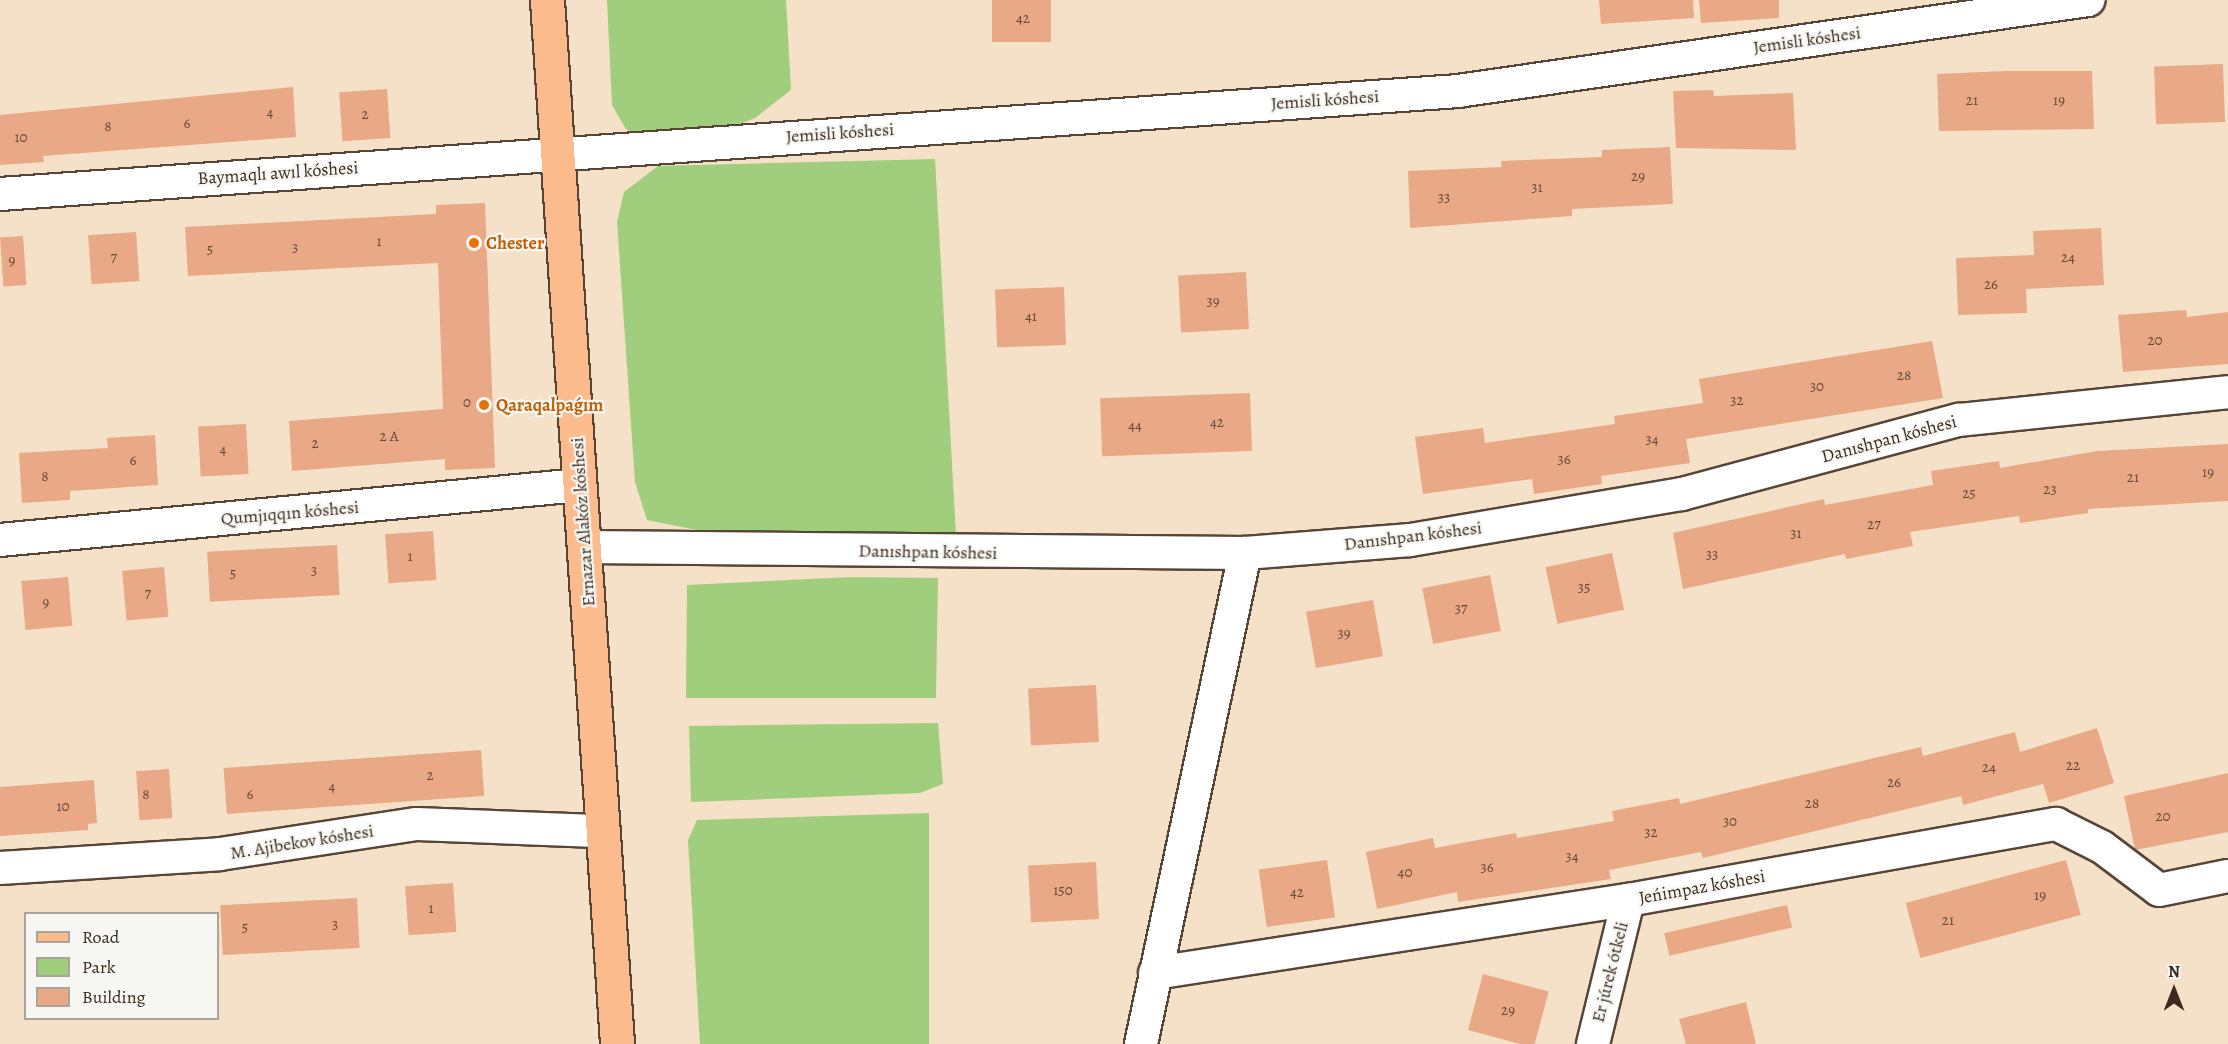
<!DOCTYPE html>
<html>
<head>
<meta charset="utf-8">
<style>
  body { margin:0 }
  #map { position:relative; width:2228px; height:1044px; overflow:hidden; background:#f4e1c8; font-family:Alegreya,serif }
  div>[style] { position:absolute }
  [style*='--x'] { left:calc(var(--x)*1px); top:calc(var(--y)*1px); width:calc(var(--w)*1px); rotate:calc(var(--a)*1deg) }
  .green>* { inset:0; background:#a1ce7c }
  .building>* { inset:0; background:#e9a986; transform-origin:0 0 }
  .roads { filter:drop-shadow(2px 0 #574538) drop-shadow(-2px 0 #574538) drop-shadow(0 2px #574538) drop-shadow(0 -2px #574538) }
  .minor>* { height:32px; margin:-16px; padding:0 16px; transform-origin:16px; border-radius:16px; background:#fff }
  .major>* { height:33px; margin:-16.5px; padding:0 16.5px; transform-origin:16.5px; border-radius:16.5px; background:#fbbb8c }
  .dots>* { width:16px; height:16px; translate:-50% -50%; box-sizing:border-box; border:3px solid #f6f6f2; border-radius:50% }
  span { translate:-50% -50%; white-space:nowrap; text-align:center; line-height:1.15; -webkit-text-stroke:4.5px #f6f6f2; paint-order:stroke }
  .number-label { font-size:15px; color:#664a38 }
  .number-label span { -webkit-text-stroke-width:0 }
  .street-label { font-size:18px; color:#3b2a1e }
  .food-label { font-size:18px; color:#c56008; font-weight:700 }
  .left { translate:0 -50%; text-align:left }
  .legend { position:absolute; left:24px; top:912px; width:195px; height:108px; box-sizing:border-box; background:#f6f6f2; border:2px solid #aba49d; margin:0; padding:8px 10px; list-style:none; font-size:18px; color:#3b2a1e }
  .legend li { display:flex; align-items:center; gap:12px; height:30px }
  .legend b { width:30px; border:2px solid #aba49d }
  .north { position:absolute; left:2144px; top:960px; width:60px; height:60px; -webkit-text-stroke:4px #f6f6f2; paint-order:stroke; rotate:0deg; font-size:16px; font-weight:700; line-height:24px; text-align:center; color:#3b2a1e }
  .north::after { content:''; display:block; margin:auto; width:21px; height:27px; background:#3b2a1e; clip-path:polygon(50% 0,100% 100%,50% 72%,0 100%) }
</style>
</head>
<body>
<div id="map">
  <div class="green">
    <i style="clip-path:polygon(607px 0,786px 0,791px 90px,755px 118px,715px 133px,646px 138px,626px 129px,612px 105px)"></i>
    <i style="clip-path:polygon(935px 159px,956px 535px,712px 533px,647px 520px,635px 482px,617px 222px,624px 192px,658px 166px)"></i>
    <i style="clip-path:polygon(852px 577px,938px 578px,936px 698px,686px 698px,687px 585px)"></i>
    <i style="clip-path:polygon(938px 723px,943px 784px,920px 793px,691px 802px,689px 726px)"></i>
    <i style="clip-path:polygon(929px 813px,929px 1044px,700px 1044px,688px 840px,697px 820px)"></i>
  </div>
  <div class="building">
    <i style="left:992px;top:0;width:59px;height:42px"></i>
    <i style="clip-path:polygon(1599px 0,1693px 0,1694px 18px,1601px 24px)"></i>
    <i style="clip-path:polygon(1699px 0,1779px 0,1779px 18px,1701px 23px)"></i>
    <i style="left:2223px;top:64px;width:58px;height:69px;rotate:88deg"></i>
    <i style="clip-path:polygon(2005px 71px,2092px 71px,2094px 129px,1939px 131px,1937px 74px)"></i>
    <i style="clip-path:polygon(293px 87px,296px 137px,43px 156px,44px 162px,0 165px,0 115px)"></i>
    <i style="left:387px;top:89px;width:49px;height:48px;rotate:86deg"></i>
    <i style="clip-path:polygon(1713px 90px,1714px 96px,1793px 93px,1796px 150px,1676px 148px,1673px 91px)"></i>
    <i style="clip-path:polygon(1670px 147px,1673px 204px,1572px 209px,1572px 216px,1410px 228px,1408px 171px,1502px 167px,1501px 161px,1602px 157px,1602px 150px)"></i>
    <i style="clip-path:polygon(485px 203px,495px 468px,445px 470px,445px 459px,292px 471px,289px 421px,443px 409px,438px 263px,188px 276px,185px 227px,436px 214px,436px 205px)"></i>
    <i style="clip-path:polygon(2101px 228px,2104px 285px,2026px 289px,2027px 313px,1958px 315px,1956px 258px,2034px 255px,2033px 231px)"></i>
    <i style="left:136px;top:232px;width:49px;height:48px;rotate:86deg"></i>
    <i style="left:23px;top:236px;width:49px;height:23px;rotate:86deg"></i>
    <i style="left:1246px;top:272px;width:57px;height:68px;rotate:87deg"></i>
    <i style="left:1064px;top:287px;width:58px;height:69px;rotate:88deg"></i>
    <i style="clip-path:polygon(2186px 310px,2187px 317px,2228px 312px,2228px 364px,2123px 372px,2118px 315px)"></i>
    <i style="clip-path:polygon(1932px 341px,1943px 398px,1686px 439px,1690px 463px,1601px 476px,1602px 484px,1534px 494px,1532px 479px,1423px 494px,1415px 437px,1483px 428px,1485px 443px,1615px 424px,1614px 416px,1703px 403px,1699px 379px)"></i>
    <i style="left:1250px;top:393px;width:58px;height:150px;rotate:88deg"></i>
    <i style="left:246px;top:424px;width:50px;height:48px;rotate:87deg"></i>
    <i style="clip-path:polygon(155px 435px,158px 485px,70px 491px,70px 500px,22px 503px,19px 453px,108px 448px,107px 438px)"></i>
    <i style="clip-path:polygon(2228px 444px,2228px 501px,2088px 509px,2088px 513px,2020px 523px,2019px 516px,1910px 532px,1913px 546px,1846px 559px,1845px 554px,1683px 589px,1673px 533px,1824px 499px,1825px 505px,1933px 485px,1931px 471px,1999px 461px,2000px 468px,2097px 451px)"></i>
    <i style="left:433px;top:531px;width:49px;height:48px;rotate:86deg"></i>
    <i style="left:337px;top:545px;width:50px;height:130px;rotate:87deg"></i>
    <i style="left:1612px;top:553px;width:58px;height:68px;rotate:78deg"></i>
    <i style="left:164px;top:567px;width:50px;height:42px;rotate:85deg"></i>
    <i style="left:1490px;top:575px;width:57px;height:69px;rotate:79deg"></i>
    <i style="left:68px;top:577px;width:49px;height:47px;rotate:85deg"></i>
    <i style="left:1373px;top:600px;width:57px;height:68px;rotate:80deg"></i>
    <i style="left:1096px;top:685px;width:57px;height:68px;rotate:87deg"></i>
    <i style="clip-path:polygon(2097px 728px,2114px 783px,2049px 803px,2043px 784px,1963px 805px,1961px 796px,1703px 858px,1701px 852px,1609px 870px,1611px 879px,1458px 902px,1457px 892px,1377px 909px,1366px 852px,1433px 838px,1435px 848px,1516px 833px,1517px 838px,1614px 821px,1612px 811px,1679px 798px,1680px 804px,1921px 747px,1923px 756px,2015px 732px,2020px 752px)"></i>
    <i style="left:481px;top:750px;width:46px;height:258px;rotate:86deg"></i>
    <i style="left:169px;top:769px;width:49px;height:33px;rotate:86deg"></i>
    <i style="clip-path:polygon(2228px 773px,2228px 832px,2135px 850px,2124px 796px)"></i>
    <i style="clip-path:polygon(94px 780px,97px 823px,88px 824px,88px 830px,0 836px,0 787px)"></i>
    <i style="left:1327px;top:860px;width:58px;height:69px;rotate:82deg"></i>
    <i style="left:2066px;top:860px;width:57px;height:166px;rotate:75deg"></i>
    <i style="left:1096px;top:862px;width:57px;height:68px;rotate:87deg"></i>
    <i style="left:453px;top:883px;width:49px;height:48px;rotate:86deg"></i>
    <i style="left:357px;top:898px;width:50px;height:137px;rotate:87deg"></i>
    <i style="left:1787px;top:905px;width:23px;height:126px;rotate:77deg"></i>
    <i style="left:1483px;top:974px;width:68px;height:58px;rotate:15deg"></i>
    <i style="clip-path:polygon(1746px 1002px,1756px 1044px,1686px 1044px,1679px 1019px)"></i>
  </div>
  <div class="roads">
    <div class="minor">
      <i style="--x:0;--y:194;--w:1462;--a:-4.04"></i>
      <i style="--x:1458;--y:91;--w:637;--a:-8.22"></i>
      <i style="--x:0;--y:540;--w:583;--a:-5.42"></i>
      <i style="--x:585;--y:547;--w:660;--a:0.52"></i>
      <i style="--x:1245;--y:553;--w:166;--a:-4.5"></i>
      <i style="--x:1410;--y:540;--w:276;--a:-9.6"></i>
      <i style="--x:1682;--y:494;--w:287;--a:-15"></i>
      <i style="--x:1959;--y:420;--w:270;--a:-5.9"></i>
      <i style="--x:0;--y:868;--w:220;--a:-3.6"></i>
      <i style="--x:220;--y:854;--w:199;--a:-8.7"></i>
      <i style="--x:417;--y:824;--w:186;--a:2.2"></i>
      <i style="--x:1155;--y:973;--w:479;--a:-8.8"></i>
      <i style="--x:1628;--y:900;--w:435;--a:-10.1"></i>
      <i style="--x:2056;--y:824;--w:51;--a:26.6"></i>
      <i style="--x:2102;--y:847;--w:71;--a:37"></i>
      <i style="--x:2159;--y:890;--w:70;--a:-11.5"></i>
      <i style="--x:1141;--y:1044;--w:502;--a:-78.04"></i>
      <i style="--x:1593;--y:1044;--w:148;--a:-76.3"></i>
    </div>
    <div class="major">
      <i style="--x:547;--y:0;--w:1046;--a:86.16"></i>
    </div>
  </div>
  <div class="dots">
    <i style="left:474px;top:243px;background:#e8710a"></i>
    <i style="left:484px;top:405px;background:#e8710a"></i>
  </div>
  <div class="number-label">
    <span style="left:1023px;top:19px">42</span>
    <span style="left:1972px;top:101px">21</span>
    <span style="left:2059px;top:101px">19</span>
    <span style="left:270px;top:113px">4</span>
    <span style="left:365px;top:115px">2</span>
    <span style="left:187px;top:124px">6</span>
    <span style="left:108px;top:127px">8</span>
    <span style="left:21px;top:138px">10</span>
    <span style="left:1638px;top:177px">29</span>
    <span style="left:1537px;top:188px">31</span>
    <span style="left:1444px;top:198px">33</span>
    <span style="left:379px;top:242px">1</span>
    <span style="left:295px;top:248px">3</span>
    <span style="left:210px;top:250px">5</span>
    <span style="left:114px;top:258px">7</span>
    <span style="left:2068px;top:258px">24</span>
    <span style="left:12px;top:261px">9</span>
    <span style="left:1991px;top:285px">26</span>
    <span style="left:1213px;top:302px">39</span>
    <span style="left:1031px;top:317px">41</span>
    <span style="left:2155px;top:341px">20</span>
    <span style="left:1904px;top:376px">28</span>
    <span style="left:1817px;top:387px">30</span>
    <span style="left:1737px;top:401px">32</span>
    <span style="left:467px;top:403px">0</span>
    <span style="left:1217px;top:423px">42</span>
    <span style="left:1135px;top:426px">44</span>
    <span style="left:389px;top:437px">2 А</span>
    <span style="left:1652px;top:440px">34</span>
    <span style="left:315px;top:444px">2</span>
    <span style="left:223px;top:450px">4</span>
    <span style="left:1564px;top:460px">36</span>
    <span style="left:133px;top:461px">6</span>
    <span style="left:2208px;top:473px">19</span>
    <span style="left:45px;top:477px">8</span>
    <span style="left:2133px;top:478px">21</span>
    <span style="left:2050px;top:490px">23</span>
    <span style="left:1969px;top:494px">25</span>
    <span style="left:1874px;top:525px">27</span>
    <span style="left:1796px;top:534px">31</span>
    <span style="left:1712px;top:555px">33</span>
    <span style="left:410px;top:557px">1</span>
    <span style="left:314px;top:571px">3</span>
    <span style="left:233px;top:574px">5</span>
    <span style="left:1584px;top:588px">35</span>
    <span style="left:148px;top:594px">7</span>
    <span style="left:46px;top:603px">9</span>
    <span style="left:1461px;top:609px">37</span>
    <span style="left:1344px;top:634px">39</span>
    <span style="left:2073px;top:766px">22</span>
    <span style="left:1989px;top:768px">24</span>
    <span style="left:430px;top:776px">2</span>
    <span style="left:1894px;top:783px">26</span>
    <span style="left:332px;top:787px">4</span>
    <span style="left:146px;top:795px">8</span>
    <span style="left:250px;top:795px">6</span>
    <span style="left:1812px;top:804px">28</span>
    <span style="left:63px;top:807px">10</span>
    <span style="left:2163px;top:817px">20</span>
    <span style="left:1730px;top:822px">30</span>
    <span style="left:1651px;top:833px">32</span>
    <span style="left:1572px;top:857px">34</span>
    <span style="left:1487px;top:868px">36</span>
    <span style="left:1405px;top:873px">40</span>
    <span style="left:1063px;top:891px">150</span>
    <span style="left:1297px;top:893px">42</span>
    <span style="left:2040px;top:896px">19</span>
    <span style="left:431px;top:909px">1</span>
    <span style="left:1948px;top:921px">21</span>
    <span style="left:335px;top:925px">3</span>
    <span style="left:245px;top:928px">5</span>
    <span style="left:1508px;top:1011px">29</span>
  </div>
  <div class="street-label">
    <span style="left:1807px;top:40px;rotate:-8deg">Jemisli kóshesi</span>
    <span style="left:1325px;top:100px;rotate:-4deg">Jemisli kóshesi</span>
    <span style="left:840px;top:133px;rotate:-4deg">Jemisli kóshesi</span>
    <span style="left:278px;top:173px;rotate:-4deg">Baymaqlı awıl kóshesi</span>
    <span style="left:1889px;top:439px;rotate:-15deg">Danıshpan kóshesi</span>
    <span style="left:290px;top:513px;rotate:-5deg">Qumjıqqın kóshesi</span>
    <span style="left:583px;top:522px;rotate:-94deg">Ernazar Alakóz kóshesi</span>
    <span style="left:1413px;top:536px;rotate:-7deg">Danıshpan kóshesi</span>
    <span style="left:928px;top:552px;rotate:1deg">Danıshpan kóshesi</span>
    <span style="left:302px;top:842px;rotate:-9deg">M. Ajibekov kóshesi</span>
    <span style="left:1702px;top:887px;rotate:-10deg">Jeńimpaz kóshesi</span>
    <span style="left:1610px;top:972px;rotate:-76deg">Er júrek ótkeli</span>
  </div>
  <div class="food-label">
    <span class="left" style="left:486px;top:243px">Chester</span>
    <span class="left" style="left:496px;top:405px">Qaraqalpaǵım</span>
  </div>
  <ul class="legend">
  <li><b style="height:8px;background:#fbbb8c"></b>Road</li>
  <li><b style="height:16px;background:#a1ce7c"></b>Park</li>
  <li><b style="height:16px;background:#e9a986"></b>Building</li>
  </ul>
  <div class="north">N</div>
</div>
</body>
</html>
